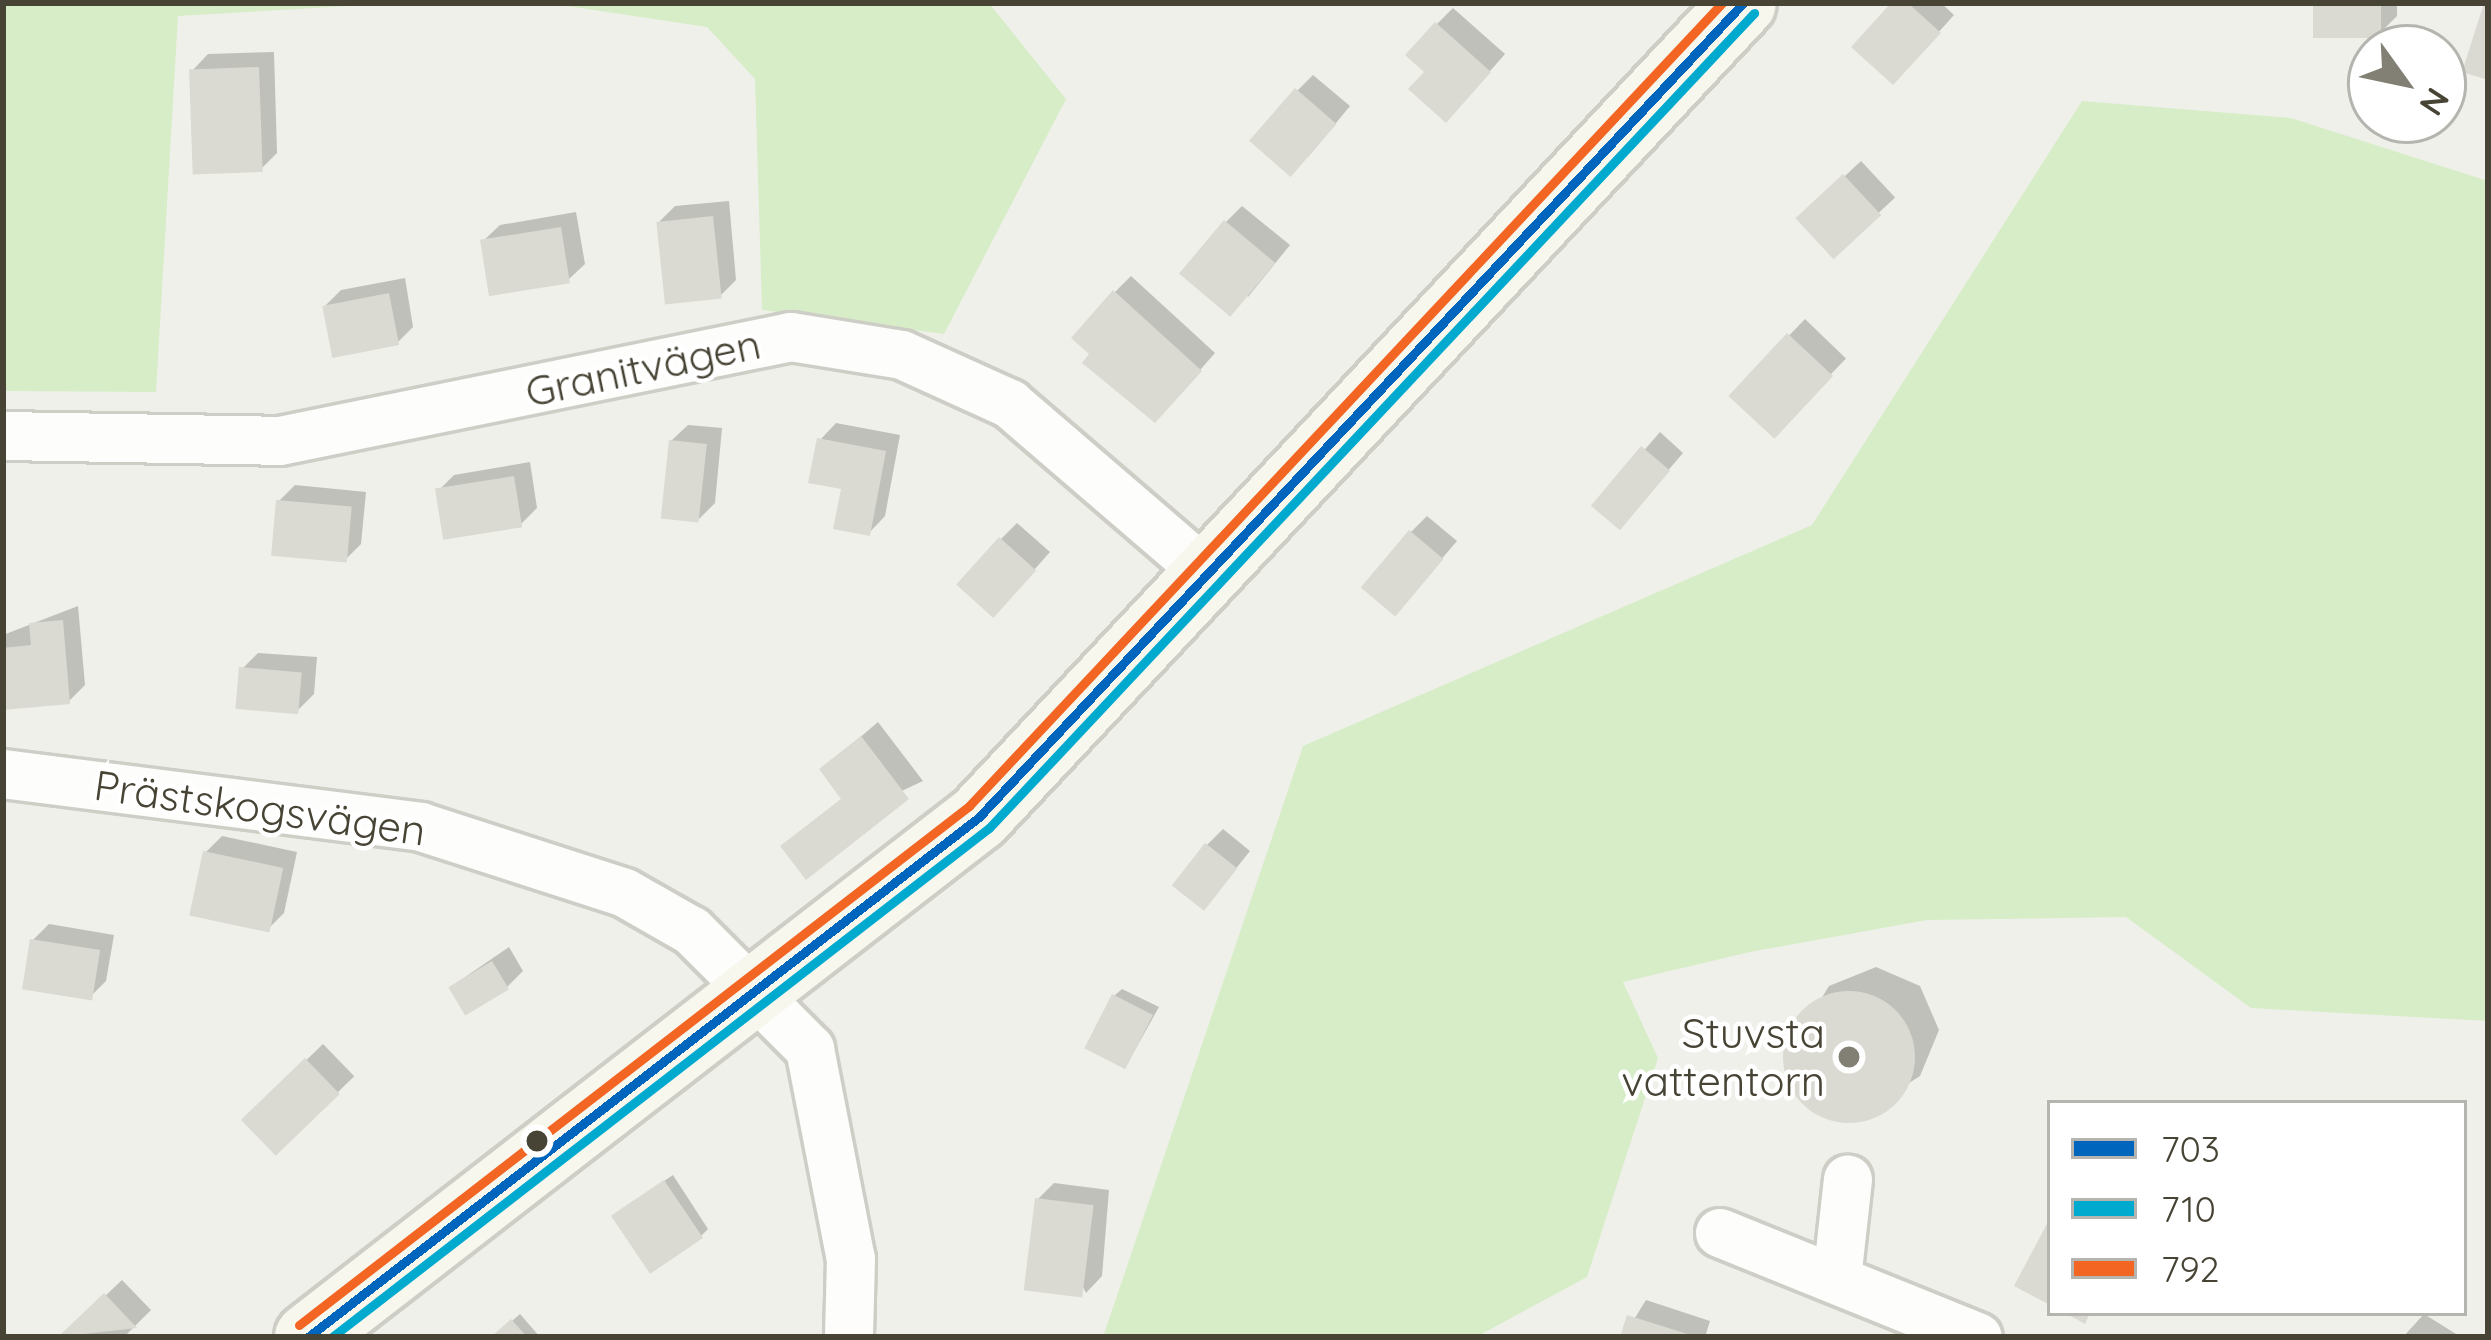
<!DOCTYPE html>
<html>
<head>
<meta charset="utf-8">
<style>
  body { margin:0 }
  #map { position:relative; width:2491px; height:1340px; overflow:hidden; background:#f0f0ea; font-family:Quicksand,sans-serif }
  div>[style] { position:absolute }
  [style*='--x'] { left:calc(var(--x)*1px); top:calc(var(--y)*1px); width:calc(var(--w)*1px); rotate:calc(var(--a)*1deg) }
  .green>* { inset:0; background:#d6edc8 }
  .shadow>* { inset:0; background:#0003; transform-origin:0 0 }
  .building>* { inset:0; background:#dad9d2; transform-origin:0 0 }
  .round { border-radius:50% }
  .roads { filter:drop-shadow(3px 0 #cecec7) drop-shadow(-3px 0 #cecec7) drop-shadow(0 3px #cecec7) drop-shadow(0 -3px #cecec7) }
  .street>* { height:48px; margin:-24px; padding:0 24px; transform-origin:24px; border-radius:24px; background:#fdfdfc }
  .secondary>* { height:66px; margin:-33px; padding:0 33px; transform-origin:33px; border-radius:33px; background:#f7f7ee }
  .bus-1>* { height:9px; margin:-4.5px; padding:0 4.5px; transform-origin:4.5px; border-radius:4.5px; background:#0065bd }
  .bus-2>* { height:9px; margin:-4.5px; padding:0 4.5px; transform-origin:4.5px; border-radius:4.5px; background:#00a9ce }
  .bus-3>* { height:9px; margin:-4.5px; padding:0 4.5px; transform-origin:4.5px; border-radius:4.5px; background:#f26522 }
  .dots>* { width:33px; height:33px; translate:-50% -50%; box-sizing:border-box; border:6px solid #fff; border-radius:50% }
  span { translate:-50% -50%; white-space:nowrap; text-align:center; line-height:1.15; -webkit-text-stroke:9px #fff; paint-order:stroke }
  .street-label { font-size:42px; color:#474435 }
  .poi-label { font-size:42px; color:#474435 }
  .right { translate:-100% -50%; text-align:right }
  .frame { position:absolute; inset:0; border:6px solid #474435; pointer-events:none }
  .legend { position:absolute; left:2047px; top:1100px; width:420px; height:216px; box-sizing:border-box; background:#fff; border:3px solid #b5b4ae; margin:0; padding:15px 21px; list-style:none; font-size:36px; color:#474435 }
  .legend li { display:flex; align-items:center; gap:24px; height:60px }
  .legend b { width:60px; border:3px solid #b5b4ae }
  .north { position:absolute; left:2347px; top:24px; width:120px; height:120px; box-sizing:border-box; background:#fff; border:3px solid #b5b4ae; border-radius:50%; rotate:123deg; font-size:33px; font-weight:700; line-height:48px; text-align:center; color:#474435 }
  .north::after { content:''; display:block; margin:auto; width:42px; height:54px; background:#828074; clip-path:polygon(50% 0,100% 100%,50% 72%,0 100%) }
</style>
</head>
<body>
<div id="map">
  <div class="green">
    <i style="clip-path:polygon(3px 3px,400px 3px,178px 16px,156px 392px,3px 391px)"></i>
    <i style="clip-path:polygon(547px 3px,989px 3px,1066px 99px,944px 334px,762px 310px,755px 79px,707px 27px)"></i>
    <i style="clip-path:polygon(2082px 101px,2291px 118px,2488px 181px,2488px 1021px,2251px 1008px,2126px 917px,1927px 920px,1750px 952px,1623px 982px,1658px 1058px,1587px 1277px,1476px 1337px,1103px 1337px,1303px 746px,1812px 525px)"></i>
  </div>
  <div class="shadow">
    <i style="clip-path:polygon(1895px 3px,1941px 3px,1954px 15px,1909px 65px)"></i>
    <i style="clip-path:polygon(2316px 3px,2397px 3px,2397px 16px,2381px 32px)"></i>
    <i style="clip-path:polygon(1453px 8px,1505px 54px,1462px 103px,1428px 71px,1437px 24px)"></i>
    <i style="clip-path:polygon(274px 52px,277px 153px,261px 169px,192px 71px,208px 54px)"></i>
    <i style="clip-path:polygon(1313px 75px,1350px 106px,1308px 157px,1297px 91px)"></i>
    <i style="left:1861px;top:161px;width:50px;height:84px;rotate:47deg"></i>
    <i style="clip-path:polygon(729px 201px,736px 280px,720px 296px,659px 222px,675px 206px)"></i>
    <i style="clip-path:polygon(1242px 206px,1290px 245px,1248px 297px,1226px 222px)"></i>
    <i style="clip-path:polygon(576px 212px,585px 264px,568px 280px,483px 241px,500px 225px)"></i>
    <i style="clip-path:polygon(1131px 276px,1215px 353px,1171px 403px,1115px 292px)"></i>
    <i style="clip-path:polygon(405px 278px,413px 327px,397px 343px,325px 306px,341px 290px)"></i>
    <i style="left:1805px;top:319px;width:57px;height:106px;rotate:44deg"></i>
    <i style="clip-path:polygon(836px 423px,900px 435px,885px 516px,869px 533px,820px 440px)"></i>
    <i style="clip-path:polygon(688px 425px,722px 428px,715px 503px,699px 519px,671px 441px)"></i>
    <i style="clip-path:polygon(1660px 432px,1683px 453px,1635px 509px,1596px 506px)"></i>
    <i style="clip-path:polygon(530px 462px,537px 508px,521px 524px,438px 491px,454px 475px)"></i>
    <i style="clip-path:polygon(295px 485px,366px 492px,361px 544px,345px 560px,279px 501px)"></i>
    <i style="clip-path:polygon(1427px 516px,1457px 541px,1410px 596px,1411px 532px)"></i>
    <i style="clip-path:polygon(1017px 523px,1050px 552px,1009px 598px,1001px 539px)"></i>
    <i style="clip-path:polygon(78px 606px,85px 685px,69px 701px,3px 707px,3px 635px)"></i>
    <i style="clip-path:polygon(258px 653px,317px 657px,314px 694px,298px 710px,242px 669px)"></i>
    <i style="clip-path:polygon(878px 722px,923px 781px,784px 846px,844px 797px,823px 769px)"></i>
    <i style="clip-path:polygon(1223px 829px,1250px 851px,1218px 891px,1207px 845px)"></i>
    <i style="clip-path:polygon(222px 836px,297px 852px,284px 913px,268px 929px,206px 852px)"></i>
    <i style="clip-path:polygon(49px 924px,114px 935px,106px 981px,90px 997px,33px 940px)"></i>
    <i style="clip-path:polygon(509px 947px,523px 971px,507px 987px,452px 986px)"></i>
    <i style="clip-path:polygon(1876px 967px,1920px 986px,1939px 1030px,1920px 1076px,1850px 1121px,1805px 1103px,1785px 1058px,1829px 986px)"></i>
    <i style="clip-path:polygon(1122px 989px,1159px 1007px,1126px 1066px,1114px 996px)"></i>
    <i style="left:323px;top:1044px;width:45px;height:110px;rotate:46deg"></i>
    <i style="clip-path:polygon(673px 1175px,708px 1229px,701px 1236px,622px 1209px)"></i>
    <i style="clip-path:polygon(1054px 1183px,1109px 1190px,1102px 1276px,1086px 1293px,1038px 1199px)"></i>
    <i style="clip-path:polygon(122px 1280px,151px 1310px,124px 1337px,62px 1337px)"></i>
    <i style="clip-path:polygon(1646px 1300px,1710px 1321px,1705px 1337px,1623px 1337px)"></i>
    <i style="clip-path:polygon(520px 1314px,540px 1337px,494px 1337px)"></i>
    <i style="clip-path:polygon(2424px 1314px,2461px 1337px,2403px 1337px)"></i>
  </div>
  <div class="building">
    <i style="clip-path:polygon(1891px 3px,1908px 3px,1941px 33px,1893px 85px,1851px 47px)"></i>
    <i style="left:2313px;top:3px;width:68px;height:35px"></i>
    <i style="clip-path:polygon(2484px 3px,2488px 3px,2488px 80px,2462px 72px)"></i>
    <i style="clip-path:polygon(1435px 22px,1491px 72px,1446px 123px,1408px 89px,1424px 72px,1405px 55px)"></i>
    <i style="left:259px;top:67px;width:105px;height:70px;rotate:88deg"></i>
    <i style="left:1295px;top:88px;width:55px;height:70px;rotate:41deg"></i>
    <i style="left:1843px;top:174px;width:56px;height:65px;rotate:47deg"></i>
    <i style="left:713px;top:216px;width:83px;height:57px;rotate:84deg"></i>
    <i style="left:1224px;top:220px;width:67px;height:70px;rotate:40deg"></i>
    <i style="left:561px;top:227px;width:57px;height:82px;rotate:81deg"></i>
    <i style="clip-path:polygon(1113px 290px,1202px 371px,1155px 423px,1082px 363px,1089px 354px,1071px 338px)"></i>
    <i style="left:389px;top:293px;width:53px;height:68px;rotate:79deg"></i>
    <i style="left:1787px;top:333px;width:63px;height:86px;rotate:43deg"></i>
    <i style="clip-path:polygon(817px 438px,886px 451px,870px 536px,833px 529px,841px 489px,808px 483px)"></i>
    <i style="left:669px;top:440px;width:38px;height:79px;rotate:6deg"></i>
    <i style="left:1641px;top:446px;width:38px;height:78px;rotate:40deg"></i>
    <i style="left:514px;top:476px;width:52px;height:80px;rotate:81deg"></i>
    <i style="left:276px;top:500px;width:76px;height:56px;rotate:5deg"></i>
    <i style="left:1409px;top:530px;width:45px;height:75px;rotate:40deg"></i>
    <i style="left:999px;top:537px;width:50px;height:64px;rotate:42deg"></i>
    <i style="clip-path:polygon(63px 620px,70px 704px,3px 710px,3px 648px,31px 645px,29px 623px)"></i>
    <i style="left:239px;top:667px;width:63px;height:42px;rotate:5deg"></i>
    <i style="clip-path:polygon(861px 736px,909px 799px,806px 880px,780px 846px,841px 799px,819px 769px)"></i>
    <i style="left:1205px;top:843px;width:41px;height:54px;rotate:38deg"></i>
    <i style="left:203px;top:851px;width:82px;height:66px;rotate:12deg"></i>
    <i style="left:30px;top:939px;width:71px;height:51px;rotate:9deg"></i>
    <i style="left:492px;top:961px;width:33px;height:51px;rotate:59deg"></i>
    <i class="round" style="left:1783px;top:991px;width:132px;height:132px"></i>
    <i style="left:1112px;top:994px;width:46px;height:61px;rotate:27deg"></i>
    <i style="left:305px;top:1058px;width:50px;height:89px;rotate:46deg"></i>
    <i style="left:664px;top:1180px;width:70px;height:64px;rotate:56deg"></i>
    <i style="left:1035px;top:1198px;width:59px;height:93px;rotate:7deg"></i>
    <i style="clip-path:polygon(2050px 1218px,2050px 1305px,2014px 1286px)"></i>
    <i style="clip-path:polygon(104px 1293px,137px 1328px,58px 1337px)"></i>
    <i style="clip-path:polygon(2065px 1313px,2090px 1313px,2085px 1324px)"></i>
    <i style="clip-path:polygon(1627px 1315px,1694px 1336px,1694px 1337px,1620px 1337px)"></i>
    <i style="clip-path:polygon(511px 1319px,527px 1337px,491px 1337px)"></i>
  </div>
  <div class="roads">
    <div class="street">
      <i style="--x:3;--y:436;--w:277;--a:1"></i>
      <i style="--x:280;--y:441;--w:521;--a:-11.5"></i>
      <i style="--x:791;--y:337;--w:112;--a:9.2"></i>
      <i style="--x:902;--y:355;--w:119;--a:24.4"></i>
      <i style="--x:1010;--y:404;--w:264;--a:40.7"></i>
      <i style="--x:3;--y:774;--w:421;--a:7.2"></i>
      <i style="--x:421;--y:827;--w:214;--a:17.9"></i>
      <i style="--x:625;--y:893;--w:77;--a:29.6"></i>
      <i style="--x:692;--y:931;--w:167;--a:45"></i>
      <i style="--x:810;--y:1049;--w:214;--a:79"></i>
      <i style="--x:851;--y:1259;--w:78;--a:91.5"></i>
      <i style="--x:1720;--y:1233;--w:278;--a:22"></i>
      <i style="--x:1837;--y:1279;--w:100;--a:-83.7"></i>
    </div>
    <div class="secondary">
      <i style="--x:308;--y:1337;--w:849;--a:-37.77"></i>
      <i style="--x:979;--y:817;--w:1116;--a:-46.81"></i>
    </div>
  </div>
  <div class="bus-1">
    <i style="--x:308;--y:1337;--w:849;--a:-37.77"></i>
    <i style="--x:979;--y:817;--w:1116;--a:-46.81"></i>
  </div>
  <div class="bus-2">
    <i style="--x:332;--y:1337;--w:831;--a:-37.77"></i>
    <i style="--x:989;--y:828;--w:1118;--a:-46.81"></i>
  </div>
  <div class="bus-3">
    <i style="--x:299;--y:1325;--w:848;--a:-37.76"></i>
    <i style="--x:969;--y:806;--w:1101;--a:-46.84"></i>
  </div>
  <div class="dots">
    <i style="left:1849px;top:1057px;background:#828074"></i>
    <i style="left:537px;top:1141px;background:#474435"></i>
  </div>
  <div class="street-label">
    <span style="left:643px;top:368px;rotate:-12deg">Granitvägen</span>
    <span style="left:260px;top:808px;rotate:8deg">Prästskogsvägen</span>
  </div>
  <div class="poi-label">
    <span class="right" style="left:1825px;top:1057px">Stuvsta<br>vattentorn</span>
  </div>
  <div class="frame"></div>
  <ul class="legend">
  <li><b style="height:15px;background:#0065bd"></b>703</li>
  <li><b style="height:15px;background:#00a9ce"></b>710</li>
  <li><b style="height:15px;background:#f26522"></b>792</li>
  </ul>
  <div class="north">N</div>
</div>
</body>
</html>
